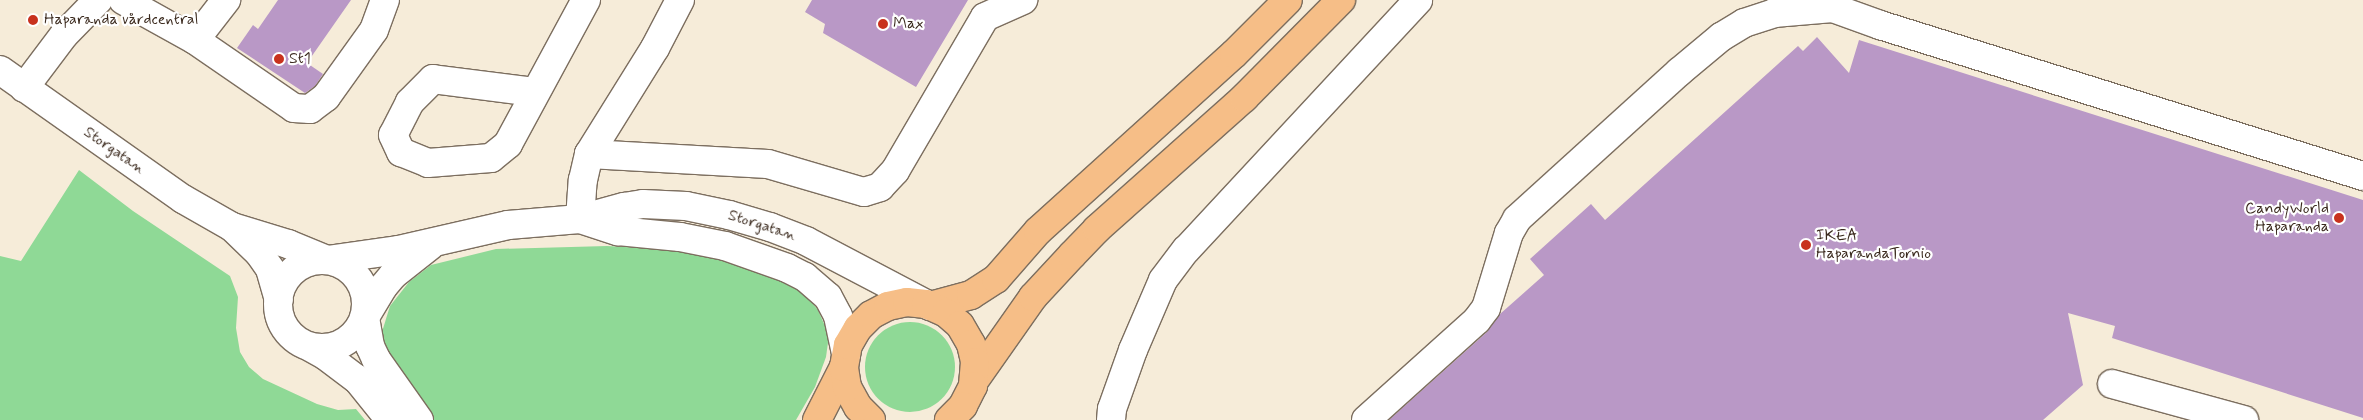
<!DOCTYPE html>
<html>
<head>
<meta charset="utf-8">
<style>
  body { margin:0 }
  #map { position:relative; width:2363px; height:420px; overflow:hidden; background:#f6ecd9; font-family:Mynerve,sans-serif }
  div>[style] { position:absolute }
  [style*='--x'] { left:calc(var(--x)*1px); top:calc(var(--y)*1px); width:calc(var(--w)*1px); rotate:calc(var(--a)*1deg) }
  .green>* { inset:0; background:#8fd996 }
  .round { border-radius:50% }
  .building>* { inset:0; background:#b998c6 }
  .roads { filter:drop-shadow(1px 0 #7c6e5f) drop-shadow(-1px 0 #7c6e5f) drop-shadow(0 1px #7c6e5f) drop-shadow(0 -1px #7c6e5f) }
  .minor>* { height:28px; margin:-14px; padding:0 14px; transform-origin:14px; border-radius:14px; background:#fff }
  .minor>.ring { margin:-14px; padding:0; box-sizing:content-box; background:none; border:28px solid #fff; border-radius:50% }
  .highway>* { height:28px; margin:-14px; padding:0 14px; transform-origin:14px; border-radius:14px; background:#f6be87 }
  .dots>* { width:14px; height:14px; translate:-50% -50%; box-sizing:border-box; border:2px solid #fff; border-radius:50% }
  span { translate:-50% -50%; white-space:nowrap; text-align:center; line-height:1.15; -webkit-text-stroke:4.5px #fff; paint-order:stroke }
  .poi-label { font-size:16px; color:#3b2a1e }
  .left { translate:0 -50%; text-align:left }
  .right { translate:-100% -50%; text-align:right }
  .street-label { font-size:16px; color:#3b2a1e }
</style>
</head>
<body>
<div id="map">
  <div class="green">
    <i style="clip-path:polygon(79px 170px,133px 211px,230px 276px,238px 297px,236px 328px,240px 352px,249px 367px,263px 379px,317px 404px,338px 410px,356px 409px,365px 420px,0 420px,0 256px,21px 261px)"></i>
    <i style="clip-path:polygon(607px 246px,679px 250px,734px 261px,803px 291px,818px 310px,829px 335px,826px 357px,815px 387px,796px 420px,431px 420px,387px 361px,381px 335px,390px 306px,409px 282px,431px 265px,496px 249px)"></i>
    <i class="round" style="left:865px;top:322px;width:90px;height:90px"></i>
  </div>
  <div class="building">
    <i style="clip-path:polygon(278px 0,351px 0,307px 63px,323px 74px,315px 86px,305px 93px,237px 48px,253px 25px,258px 29px)"></i>
    <i style="clip-path:polygon(812px 0,968px 0,916px 87px,823px 33px,825px 24px,805px 12px)"></i>
    <i style="clip-path:polygon(1817px 37px,1849px 73px,1859px 40px,2363px 200px,2363px 418px,2112px 338px,2115px 326px,2068px 313px,2083px 385px,2043px 420px,1389px 420px,1487px 332px,1500px 314px,1544px 275px,1530px 259px,1591px 204px,1605px 220px,1798px 46px,1803px 51px)"></i>
  </div>
  <div class="roads">
    <div class="minor">
      <i style="--x:123;--y:0;--w:82;--a:29.1"></i>
      <i style="--x:195;--y:40;--w:120;--a:34.5"></i>
      <i style="--x:294;--y:108;--w:16;--a:4"></i>
      <i style="--x:310;--y:109;--w:20;--a:-37"></i>
      <i style="--x:326;--y:97;--w:82;--a:-54.4"></i>
      <i style="--x:374;--y:30;--w:32;--a:-70"></i>
      <i style="--x:1833;--y:8;--w:50;--a:19.9"></i>
      <i style="--x:1880;--y:25;--w:506;--a:17.36"></i>
      <i style="--x:195;--y:40;--w:51;--a:-52.2"></i>
      <i style="--x:0;--y:70;--w:224;--a:35.2"></i>
      <i style="--x:183;--y:199;--w:56;--a:29.7"></i>
      <i style="--x:232;--y:227;--w:37;--a:44"></i>
      <i style="--x:259;--y:253;--w:19;--a:55"></i>
      <i style="--x:270;--y:269;--w:32;--a:74"></i>
      <i style="--x:24;--y:88;--w:66;--a:-53"></i>
      <i style="--x:64;--y:35;--w:49;--a:-45.8"></i>
      <i style="--x:534;--y:92;--w:102;--a:-172.7"></i>
      <i style="--x:433;--y:79;--w:33;--a:135"></i>
      <i style="--x:410;--y:102;--w:37;--a:117"></i>
      <i style="--x:393;--y:135;--w:19;--a:65"></i>
      <i style="--x:401;--y:152;--w:29;--a:22"></i>
      <i style="--x:428;--y:163;--w:63;--a:-4.5"></i>
      <i style="--x:491;--y:158;--w:22;--a:-39"></i>
      <i style="--x:508;--y:144;--w:164;--a:-61.6"></i>
      <i style="--x:589;--y:154;--w:179;--a:3.2"></i>
      <i style="--x:768;--y:164;--w:100;--a:16.3"></i>
      <i style="--x:864;--y:192;--w:17;--a:-17"></i>
      <i style="--x:880;--y:187;--w:22;--a:-47"></i>
      <i style="--x:895;--y:171;--w:178;--a:-59.7"></i>
      <i style="--x:985;--y:17;--w:42;--a:-24.1"></i>
      <i style="--x:580;--y:219;--w:40;--a:18"></i>
      <i style="--x:618;--y:231;--w:62;--a:5.5"></i>
      <i style="--x:680;--y:237;--w:46;--a:11.3"></i>
      <i style="--x:725;--y:246;--w:66;--a:19.5"></i>
      <i style="--x:787;--y:268;--w:20;--a:27"></i>
      <i style="--x:805;--y:277;--w:30;--a:41"></i>
      <i style="--x:828;--y:297;--w:21;--a:62"></i>
      <i style="--x:838;--y:316;--w:39;--a:78"></i>
      <i style="--x:580;--y:219;--w:39;--a:-86"></i>
      <i style="--x:583;--y:180;--w:27;--a:-77"></i>
      <i style="--x:589;--y:154;--w:125;--a:-58.1"></i>
      <i style="--x:655;--y:48;--w:54;--a:-62.5"></i>
      <i style="--x:232;--y:227;--w:59;--a:16.9"></i>
      <i style="--x:288;--y:244;--w:42;--a:22.3"></i>
      <i style="--x:327;--y:260;--w:73;--a:-7.9"></i>
      <i style="--x:399;--y:250;--w:112;--a:-12.9"></i>
      <i style="--x:508;--y:225;--w:72;--a:-4.8"></i>
      <i style="--x:580;--y:219;--w:46;--a:-15.3"></i>
      <i style="--x:624;--y:207;--w:19;--a:-9"></i>
      <i style="--x:643;--y:204;--w:43;--a:2.7"></i>
      <i style="--x:686;--y:206;--w:44;--a:11.8"></i>
      <i style="--x:729;--y:215;--w:43;--a:16.3"></i>
      <i style="--x:770;--y:227;--w:39;--a:21"></i>
      <i style="--x:806;--y:241;--w:140;--a:27.7"></i>
      <i class="ring" style="left:278px;top:260px;width:60px;height:60px"></i>
      <i style="--x:310;--y:347;--w:18;--a:29"></i>
      <i style="--x:326;--y:356;--w:39;--a:37"></i>
      <i style="--x:357;--y:379;--w:53;--a:51.2"></i>
      <i style="--x:2112;--y:384;--w:137;--a:15.3"></i>
      <i style="--x:419;--y:420;--w:75;--a:-125.2"></i>
      <i style="--x:376;--y:359;--w:14;--a:-115"></i>
      <i style="--x:370;--y:346;--w:29;--a:-100"></i>
      <i style="--x:365;--y:317;--w:35;--a:-59"></i>
      <i style="--x:383;--y:287;--w:16;--a:-50"></i>
      <i style="--x:393;--y:275;--w:48;--a:-38.3"></i>
      <i style="--x:1111;--y:420;--w:11;--a:-85"></i>
      <i style="--x:1112;--y:409;--w:63;--a:-70.4"></i>
      <i style="--x:1133;--y:350;--w:76;--a:-66.8"></i>
      <i style="--x:1163;--y:280;--w:38;--a:-53"></i>
      <i style="--x:1186;--y:250;--w:341;--a:-47.1"></i>
      <i style="--x:1366;--y:420;--w:149;--a:-42"></i>
      <i style="--x:1477;--y:320;--w:15;--a:-53"></i>
      <i style="--x:1486;--y:308;--w:78;--a:-73"></i>
      <i style="--x:1509;--y:233;--w:16;--a:-60"></i>
      <i style="--x:1517;--y:219;--w:219;--a:-42.2"></i>
      <i style="--x:1679;--y:72;--w:55;--a:-39.8"></i>
      <i style="--x:1721;--y:37;--w:27;--a:-31"></i>
      <i style="--x:1744;--y:23;--w:32;--a:-18"></i>
      <i style="--x:1774;--y:13;--w:59;--a:-4.8"></i>
      <i style="--x:1833;--y:8;--w:9;--a:-69"></i>
    </div>
    <div class="highway">
      <i style="--x:930;--y:306;--w:42;--a:-15"></i>
      <i style="--x:971;--y:295;--w:30;--a:-33"></i>
      <i style="--x:996;--y:279;--w:64;--a:-48.8"></i>
      <i style="--x:1038;--y:231;--w:264;--a:-42.1"></i>
      <i style="--x:1234;--y:54;--w:76;--a:-45"></i>
      <i style="--x:974;--y:381;--w:103;--a:-54.9"></i>
      <i style="--x:1033;--y:297;--w:57;--a:-47.1"></i>
      <i style="--x:1072;--y:255;--w:36;--a:-46"></i>
      <i style="--x:1097;--y:229;--w:197;--a:-41.7"></i>
      <i style="--x:1244;--y:98;--w:138;--a:-45.3"></i>
      <i style="--x:817;--y:420;--w:59;--a:-63"></i>
      <i style="--x:871;--y:420;--w:18;--a:-135"></i>
      <i style="--x:858;--y:407;--w:23;--a:-119"></i>
      <i style="--x:847;--y:387;--w:20;--a:-99"></i>
      <i style="--x:844;--y:367;--w:22;--a:-80"></i>
      <i style="--x:848;--y:345;--w:20;--a:-60"></i>
      <i style="--x:858;--y:328;--w:18;--a:-45"></i>
      <i style="--x:871;--y:315;--w:19;--a:-28"></i>
      <i style="--x:888;--y:306;--w:19;--a:-12"></i>
      <i style="--x:907;--y:302;--w:19;--a:6"></i>
      <i style="--x:926;--y:304;--w:22;--a:24"></i>
      <i style="--x:946;--y:313;--w:18;--a:41"></i>
      <i style="--x:960;--y:325;--w:22;--a:60"></i>
      <i style="--x:971;--y:344;--w:18;--a:77"></i>
      <i style="--x:975;--y:362;--w:24;--a:95"></i>
      <i style="--x:973;--y:386;--w:22;--a:117"></i>
      <i style="--x:963;--y:406;--w:20;--a:135"></i>
    </div>
  </div>
  <div class="dots">
    <i style="left:33px;top:20px;background:#c8321e"></i>
    <i style="left:883px;top:24px;background:#c8321e"></i>
    <i style="left:279px;top:59px;background:#c8321e"></i>
    <i style="left:2339px;top:218px;background:#c8321e"></i>
    <i style="left:1806px;top:245px;background:#c8321e"></i>
  </div>
  <div class="poi-label">
    <span class="left" style="left:44px;top:20px">Haparanda vårdcentral</span>
    <span class="left" style="left:893px;top:24px">Max</span>
    <span class="left" style="left:289px;top:59px">St1</span>
    <span class="right" style="left:2329px;top:218px">CandyWorld<br>Haparanda</span>
    <span class="left" style="left:1816px;top:245px">IKEA<br>HaparandaTornio</span>
  </div>
  <div class="street-label">
    <span style="left:114px;top:151px;rotate:35deg">Storgatan</span>
    <span style="left:762px;top:226px;rotate:18deg">Storgatan</span>
  </div>
</div>
</body>
</html>
